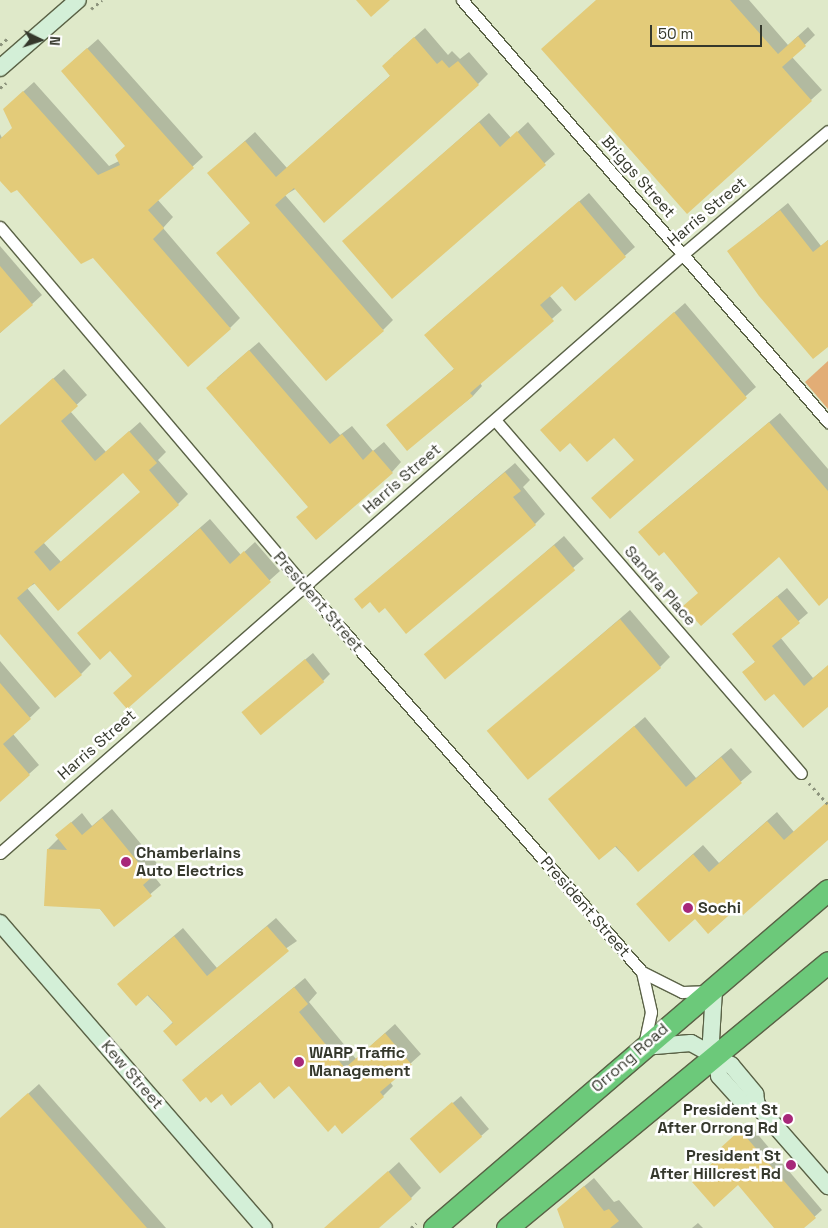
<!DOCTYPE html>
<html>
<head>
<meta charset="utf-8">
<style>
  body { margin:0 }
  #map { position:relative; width:828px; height:1228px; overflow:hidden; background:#dfe9c9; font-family:"Space Grotesk",sans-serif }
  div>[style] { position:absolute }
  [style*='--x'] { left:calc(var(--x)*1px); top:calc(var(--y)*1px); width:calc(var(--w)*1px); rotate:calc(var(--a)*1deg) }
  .green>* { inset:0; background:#e2ad76 }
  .shadow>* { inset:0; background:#0003; transform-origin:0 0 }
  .building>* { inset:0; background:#e3cb79; transform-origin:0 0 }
  .path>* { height:2.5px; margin-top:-1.25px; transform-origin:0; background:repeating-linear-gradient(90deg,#8d947d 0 2.5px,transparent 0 6.5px) }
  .roads { filter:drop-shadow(1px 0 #5a6246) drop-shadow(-1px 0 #5a6246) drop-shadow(0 1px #5a6246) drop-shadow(0 -1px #5a6246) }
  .street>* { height:11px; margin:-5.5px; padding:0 5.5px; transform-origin:5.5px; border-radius:5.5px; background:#fff }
  .secondary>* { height:16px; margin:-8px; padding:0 8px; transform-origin:8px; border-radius:8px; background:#d3efd7 }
  .highway>* { height:21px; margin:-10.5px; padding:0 10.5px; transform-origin:10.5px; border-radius:10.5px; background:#6cc97a }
  .dots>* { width:14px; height:14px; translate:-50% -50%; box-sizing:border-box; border:2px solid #fff; border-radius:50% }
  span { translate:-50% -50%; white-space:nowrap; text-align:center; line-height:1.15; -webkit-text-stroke:5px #fff; paint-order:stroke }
  .street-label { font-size:16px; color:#35382c }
  .poi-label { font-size:16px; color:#35382c; font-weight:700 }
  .left { translate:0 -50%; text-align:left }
  .right { translate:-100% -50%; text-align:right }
  .north { position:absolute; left:15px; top:15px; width:50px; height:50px; -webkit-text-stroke:4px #fff; paint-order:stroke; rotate:94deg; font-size:14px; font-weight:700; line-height:20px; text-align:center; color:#35382c }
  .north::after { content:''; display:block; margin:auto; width:18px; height:22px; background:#35382c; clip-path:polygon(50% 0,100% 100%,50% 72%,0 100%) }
  .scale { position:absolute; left:650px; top:25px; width:112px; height:22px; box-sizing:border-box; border:2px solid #35382c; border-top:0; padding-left:6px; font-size:15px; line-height:18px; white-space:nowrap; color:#35382c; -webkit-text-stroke:4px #fff; paint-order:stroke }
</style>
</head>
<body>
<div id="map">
  <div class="green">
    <i style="clip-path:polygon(828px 361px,828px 409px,805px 382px)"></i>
  </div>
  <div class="shadow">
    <i style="clip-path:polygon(596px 0,749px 0,788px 45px,808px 27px,815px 35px,792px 57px,822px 90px,687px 212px)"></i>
    <i style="clip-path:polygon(425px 28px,448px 55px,452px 51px,460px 59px,469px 52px,488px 74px,478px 84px,285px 195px,393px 320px,383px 330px,251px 223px,209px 173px,255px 132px,287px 168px,391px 75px,393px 56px)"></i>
    <i style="clip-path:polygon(98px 39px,203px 157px,157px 199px,173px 217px,163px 228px,240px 318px,230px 328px,94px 256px,17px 189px,0 179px,0 134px,2px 138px,14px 128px,15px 99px,34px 82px,109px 166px,119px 161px,126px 146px,73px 61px)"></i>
    <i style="clip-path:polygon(489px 113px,511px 138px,528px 122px,555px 154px,392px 297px,344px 241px)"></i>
    <i style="clip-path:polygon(589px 193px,635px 247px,575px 299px,562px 284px,549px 295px,562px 310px,480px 383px,482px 386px,473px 396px,407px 449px,388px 425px,455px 368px,436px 325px)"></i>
    <i style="clip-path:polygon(788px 203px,821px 246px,828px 240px,828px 345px,729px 251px)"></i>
    <i style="clip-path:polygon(0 246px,42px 295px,0 333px)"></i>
    <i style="clip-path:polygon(685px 303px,756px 387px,610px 517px,635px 460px,615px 436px,552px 420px)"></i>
    <i style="clip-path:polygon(259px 342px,340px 435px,352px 426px,373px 451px,384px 442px,401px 462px,392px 472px,309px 506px,217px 378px)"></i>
    <i style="clip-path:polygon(evenodd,64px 369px,87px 395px,70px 411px,106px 452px,140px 422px,166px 452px,158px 460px,188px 494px,178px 504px,27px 588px,91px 664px,81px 674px,0 632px,0 426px,64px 369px,123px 471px,141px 492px,61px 562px,43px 542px,123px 471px)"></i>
    <i style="clip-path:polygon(780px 413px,828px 469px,828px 597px,779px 555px,700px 592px,650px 522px)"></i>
    <i style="clip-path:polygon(515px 463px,530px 480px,523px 487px,545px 514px,535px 524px,370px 600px,355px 599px)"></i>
    <i style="clip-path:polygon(210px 519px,241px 555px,255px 542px,280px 571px,128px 707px,133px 675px,110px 649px,79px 633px)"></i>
    <i style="left:564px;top:536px;width:30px;height:169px;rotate:49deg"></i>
    <i style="clip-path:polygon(787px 588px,808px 613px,780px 637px,813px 678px,828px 666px,828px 705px,753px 664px,756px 661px,743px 625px)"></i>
    <i style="clip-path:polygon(630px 610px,670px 657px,660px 667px,500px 722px)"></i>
    <i style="clip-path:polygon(313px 653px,330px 674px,323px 681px,251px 705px)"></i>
    <i style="clip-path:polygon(0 661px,40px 708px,13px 734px,39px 765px,0 800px)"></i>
    <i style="clip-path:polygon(645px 717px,696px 778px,731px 748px,752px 772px,638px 870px,560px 790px)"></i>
    <i style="clip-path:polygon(828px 802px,828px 838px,737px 907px,695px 917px,647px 895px,703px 845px,719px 863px,777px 812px,794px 832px)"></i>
    <i style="clip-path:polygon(112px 809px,160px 867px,153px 875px,161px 885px,114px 925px,48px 849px,59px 838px,57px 835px,82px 813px,92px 826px)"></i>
    <i style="clip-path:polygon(276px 918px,297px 941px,164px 1031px,173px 1022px,128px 975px,183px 928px,217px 968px)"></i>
    <i style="clip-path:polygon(305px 978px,317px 993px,309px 1002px,356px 1059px,395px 1024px,421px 1054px,390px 1082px,393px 1086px,383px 1096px,335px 1124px,289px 1085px,260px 1080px,222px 1092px,194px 1070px)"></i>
    <i style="clip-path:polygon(39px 1084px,166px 1228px,0 1228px,0 1119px)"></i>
    <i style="clip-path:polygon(461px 1096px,489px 1129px,440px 1172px,419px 1132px)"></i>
    <i style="clip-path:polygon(748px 1123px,822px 1210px,802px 1228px,776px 1228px,723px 1155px,727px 1143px)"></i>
    <i style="clip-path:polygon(399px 1162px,421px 1188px,411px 1198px,377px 1228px,327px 1228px)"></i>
    <i style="clip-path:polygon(594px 1178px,614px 1202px,619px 1200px,643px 1228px,565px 1228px,569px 1199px)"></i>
    <i style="clip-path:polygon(698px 1223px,703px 1228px,692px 1228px)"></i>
  </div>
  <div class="building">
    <i style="clip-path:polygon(356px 0,390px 0,371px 17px)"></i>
    <i style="clip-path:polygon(596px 0,730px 0,778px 54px,798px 36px,806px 46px,782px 67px,812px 101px,687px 214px,541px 49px)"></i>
    <i style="clip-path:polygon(414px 37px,437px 64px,442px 60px,449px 68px,458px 61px,479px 85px,324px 223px,294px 188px,275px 205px,384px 331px,326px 381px,216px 253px,250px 223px,207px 173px,245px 141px,276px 177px,390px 76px,382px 66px)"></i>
    <i style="clip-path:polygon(87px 48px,194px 168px,148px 210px,164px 228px,153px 239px,231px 329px,188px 367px,93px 258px,81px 264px,17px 190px,11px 193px,0 181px,0 139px,12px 128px,3px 109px,23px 91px,98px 175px,120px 165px,115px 155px,125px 146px,61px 71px)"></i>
    <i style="clip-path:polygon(479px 122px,500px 147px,517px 131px,546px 165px,392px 299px,342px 241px)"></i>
    <i style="clip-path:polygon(579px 201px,626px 257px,575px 301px,562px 286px,540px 305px,554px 321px,470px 393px,473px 396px,407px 451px,386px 425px,454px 369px,424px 335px)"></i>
    <i style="clip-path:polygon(780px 210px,813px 252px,828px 240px,828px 347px,813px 359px,759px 296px,727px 251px)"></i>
    <i style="clip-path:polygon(0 266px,33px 305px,0 333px)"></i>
    <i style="clip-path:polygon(674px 312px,747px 398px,610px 519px,591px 498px,634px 460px,614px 438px,587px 462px,570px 443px,560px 452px,540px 430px)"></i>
    <i style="clip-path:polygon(249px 350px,330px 444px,342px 434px,363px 460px,373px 450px,393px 473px,316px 540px,296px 517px,308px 507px,206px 388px)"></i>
    <i style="clip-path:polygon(evenodd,53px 378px,78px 406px,61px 421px,95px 461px,129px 431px,157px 463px,149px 470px,179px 505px,58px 611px,34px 583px,17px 598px,82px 675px,55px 698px,0 634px,0 425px,53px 378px,123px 473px,140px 492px,50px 571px,34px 552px,123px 473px)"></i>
    <i style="clip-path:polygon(769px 422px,828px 491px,828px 598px,819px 606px,779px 557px,701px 626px,683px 606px,698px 593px,664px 552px,659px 556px,638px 532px)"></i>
    <i style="clip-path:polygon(505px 472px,521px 491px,513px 497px,536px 525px,406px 634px,385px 608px,379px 613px,370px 602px,362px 609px,354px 599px)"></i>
    <i style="clip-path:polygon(200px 528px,230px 564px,244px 551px,271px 582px,127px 709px,113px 693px,132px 676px,110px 651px,100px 660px,77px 633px)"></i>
    <i style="left:554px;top:545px;width:33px;height:170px;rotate:50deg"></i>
    <i style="clip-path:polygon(777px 596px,800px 623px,772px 646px,804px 686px,828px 665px,828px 707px,803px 728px,774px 694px,765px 701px,742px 672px,755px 662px,732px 634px)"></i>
    <i style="left:620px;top:619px;width:64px;height:174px;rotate:50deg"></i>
    <i style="left:305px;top:659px;width:30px;height:83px;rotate:50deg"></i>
    <i style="clip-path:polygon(0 683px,31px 719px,3px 744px,30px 775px,0 802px)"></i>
    <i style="clip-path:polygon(634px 726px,686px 787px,721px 757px,742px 783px,638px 872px,616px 846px,599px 860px,548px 799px)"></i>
    <i style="clip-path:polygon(828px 801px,828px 840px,743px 915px,737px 908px,708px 934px,695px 919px,669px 942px,636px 904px,693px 854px,709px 872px,767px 821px,784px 840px)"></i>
    <i style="clip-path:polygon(102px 818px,151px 878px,143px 885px,152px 896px,114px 927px,100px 909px,44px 906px,47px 849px,67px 850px,55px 835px,71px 822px,82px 835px)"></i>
    <i style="clip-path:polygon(267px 926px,289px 951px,176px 1046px,163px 1031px,173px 1023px,157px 1004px,148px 995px,136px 1006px,117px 984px,174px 936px,207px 976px)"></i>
    <i style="clip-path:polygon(294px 987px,308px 1004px,299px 1012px,345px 1068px,385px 1033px,412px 1065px,380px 1092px,384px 1097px,342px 1134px,335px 1125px,328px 1132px,289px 1086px,274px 1099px,260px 1082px,231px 1106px,222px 1094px,211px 1103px,206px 1097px,200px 1102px,182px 1080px)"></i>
    <i style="clip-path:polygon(28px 1093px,147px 1228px,0 1228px,0 1118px)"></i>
    <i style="left:452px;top:1102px;width:46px;height:56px;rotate:49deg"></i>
    <i style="clip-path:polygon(740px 1130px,816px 1218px,804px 1228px,774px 1228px,738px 1185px,714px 1207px,692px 1182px,721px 1155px,717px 1151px)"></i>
    <i style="clip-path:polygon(388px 1171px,412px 1199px,379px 1228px,324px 1228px)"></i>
    <i style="clip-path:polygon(584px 1186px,604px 1211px,609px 1209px,619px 1221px,610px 1228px,564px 1228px,557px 1209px)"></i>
  </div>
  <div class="path">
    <i style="--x:91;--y:9;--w:14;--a:-39"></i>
    <i style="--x:0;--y:45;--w:11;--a:-41"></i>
    <i style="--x:0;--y:88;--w:8;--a:-40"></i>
    <i style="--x:809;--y:783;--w:28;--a:48"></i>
    <i style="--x:411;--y:1228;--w:7;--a:-45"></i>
  </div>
  <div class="roads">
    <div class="street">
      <i style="--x:462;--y:0;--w:559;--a:49.06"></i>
      <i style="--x:0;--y:227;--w:470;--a:49.7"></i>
      <i style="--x:304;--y:586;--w:513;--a:48.79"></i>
      <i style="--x:642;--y:972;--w:41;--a:77.3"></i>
      <i style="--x:651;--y:1012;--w:34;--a:102"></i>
      <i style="--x:495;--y:420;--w:467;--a:49.1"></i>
      <i style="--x:0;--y:853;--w:908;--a:-41.25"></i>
      <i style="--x:683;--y:254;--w:190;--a:-40.3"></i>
      <i style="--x:642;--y:972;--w:45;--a:26.6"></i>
      <i style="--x:682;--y:992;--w:25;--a:-2"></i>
    </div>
    <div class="secondary">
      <i style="--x:0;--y:68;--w:103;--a:-41.1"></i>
      <i style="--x:0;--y:923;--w:403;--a:49.1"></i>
      <i style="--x:714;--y:990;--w:50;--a:93.4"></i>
      <i style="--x:711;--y:1040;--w:37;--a:77"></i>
      <i style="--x:719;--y:1076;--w:38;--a:48"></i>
      <i style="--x:744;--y:1104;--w:13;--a:4"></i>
      <i style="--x:643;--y:1047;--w:48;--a:-4.8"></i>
      <i style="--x:691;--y:1043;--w:46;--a:28.8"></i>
      <i style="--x:731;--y:1065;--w:38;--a:50"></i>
      <i style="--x:755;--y:1094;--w:11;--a:80"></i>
      <i style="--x:757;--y:1105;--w:108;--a:48.8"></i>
    </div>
    <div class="highway">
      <i style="--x:434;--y:1228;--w:519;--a:-40.63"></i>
      <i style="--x:507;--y:1228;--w:417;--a:-39.6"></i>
    </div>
  </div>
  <div class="dots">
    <i style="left:126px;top:862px;background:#a72879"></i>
    <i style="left:688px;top:908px;background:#a72879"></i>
    <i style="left:299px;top:1062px;background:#a72879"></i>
    <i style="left:788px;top:1119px;background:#a72879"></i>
    <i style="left:791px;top:1165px;background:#a72879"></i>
  </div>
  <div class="street-label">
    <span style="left:638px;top:177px;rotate:49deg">Briggs Street</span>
    <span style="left:707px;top:212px;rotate:-40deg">Harris Street</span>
    <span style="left:402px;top:479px;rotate:-41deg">Harris Street</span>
    <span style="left:660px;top:586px;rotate:49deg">Sandra Place</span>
    <span style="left:318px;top:602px;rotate:49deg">President Street</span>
    <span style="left:97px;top:745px;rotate:-41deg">Harris Street</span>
    <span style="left:585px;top:907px;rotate:49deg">President Street</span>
    <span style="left:630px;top:1058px;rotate:-41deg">Orrong Road</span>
    <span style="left:132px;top:1075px;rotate:49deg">Kew Street</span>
  </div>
  <div class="poi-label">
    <span class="left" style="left:136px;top:862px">Chamberlains<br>Auto Electrics</span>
    <span class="left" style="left:698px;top:908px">Sochi</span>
    <span class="left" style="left:309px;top:1062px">WARP Traffic<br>Management</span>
    <span class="right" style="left:778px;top:1119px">President St<br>After Orrong Rd</span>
    <span class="right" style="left:781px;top:1165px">President St<br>After Hillcrest Rd</span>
  </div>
  <div class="north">N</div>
  <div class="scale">50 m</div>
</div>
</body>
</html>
